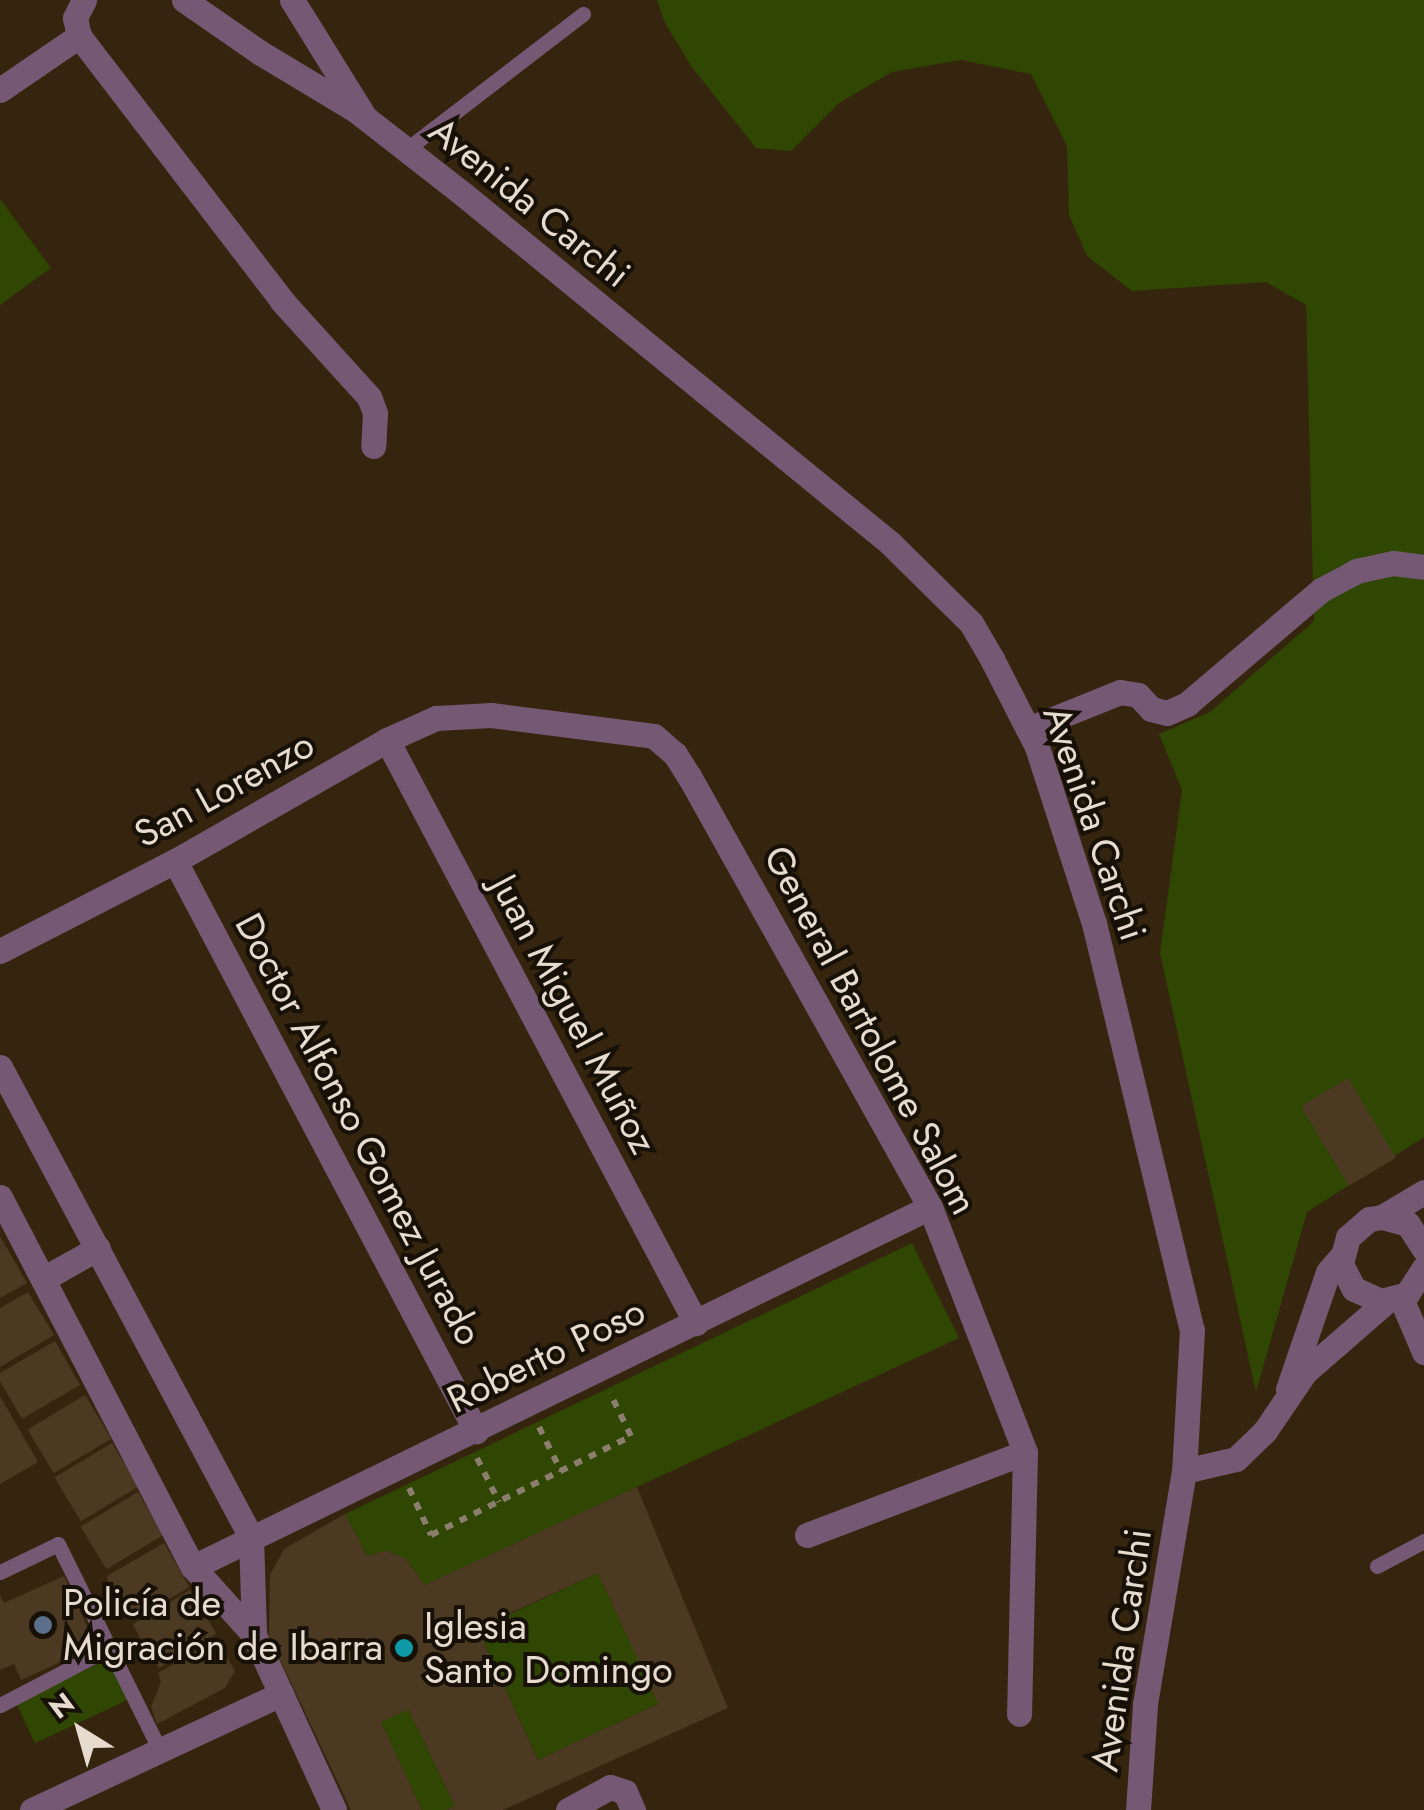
<!DOCTYPE html>
<html>
<head>
<meta charset="utf-8">
<style>
  body { margin:0 }
  #map { position:relative; width:1424px; height:1810px; overflow:hidden; background:#36250e; font-family:Jost,sans-serif }
  div>[style] { position:absolute }
  [style*='--x'] { left:calc(var(--x)*1px); top:calc(var(--y)*1px); width:calc(var(--w)*1px); rotate:calc(var(--a)*1deg) }
  .green>* { inset:0; background:#2f4703; transform-origin:0 0 }
  .building>* { inset:0; background:#4b3922; transform-origin:0 0 }
  .path>* { height:6px; margin-top:-3px; transform-origin:0; background:repeating-linear-gradient(90deg,#8c7e6c 0 8px,transparent 0 16px) }
  .service>* { height:15px; margin:-7.5px; padding:0 7.5px; transform-origin:7.5px; border-radius:7.5px; background:#755873 }
  .minor>* { height:25px; margin:-12.5px; padding:0 12.5px; transform-origin:12.5px; border-radius:12.5px; background:#755873 }
  .tertiary>* { height:25px; margin:-12.5px; padding:0 12.5px; transform-origin:12.5px; border-radius:12.5px; background:#755873 }
  .dots>* { width:28px; height:28px; translate:-50% -50%; box-sizing:border-box; border:5px solid #171007; border-radius:50% }
  span { translate:-50% -50%; white-space:nowrap; text-align:center; line-height:1.15; -webkit-text-stroke:8px #171007; paint-order:stroke }
  .street-label { font-size:38px; color:#e6dbce }
  .poi-label { font-size:38px; color:#e6dbce }
  .left { translate:0 -50%; text-align:left }
  .north { position:absolute; left:30px; top:1680px; width:100px; height:100px; -webkit-text-stroke:8px #171007; paint-order:stroke; rotate:323deg; font-size:28px; font-weight:700; line-height:40px; text-align:center; color:#e6dbce }
  .north::after { content:''; display:block; margin:auto; width:35px; height:45px; background:#e6dbce; clip-path:polygon(50% 0,100% 100%,50% 72%,0 100%) }
</style>
</head>
<body>
<div id="map">
  <div class="green">
    <i style="clip-path:polygon(657px 0,1424px 0,1424px 1137px,1307px 1212px,1256px 1392px,1160px 953px,1182px 790px,1159px 734px,1210px 712px,1314px 621px,1306px 305px,1266px 282px,1132px 291px,1087px 256px,1069px 215px,1067px 146px,1031px 74px,961px 60px,892px 72px,839px 103px,791px 151px,756px 148px,691px 66px,665px 23px)"></i>
    <i style="clip-path:polygon(0 199px,51px 268px,0 305px)"></i>
    <i style="clip-path:polygon(912px 1243px,959px 1338px,425px 1585px,405px 1558px,386px 1551px,367px 1556px,345px 1514px)"></i>
    <i style="left:598px;top:1573px;width:144px;height:133px;rotate:65deg"></i>
    <i style="left:111px;top:1658px;width:45px;height:105px;rotate:65deg"></i>
    <i style="clip-path:polygon(408px 1709px,455px 1806px,447px 1810px,422px 1810px,381px 1722px)"></i>
  </div>
  <div class="building">
    <i style="left:1348px;top:1078px;width:93px;height:55px;rotate:59deg"></i>
    <i style="clip-path:polygon(0 1236px,27px 1283px,0 1298px)"></i>
    <i style="clip-path:polygon(28px 1292px,54px 1335px,0 1367px,0 1308px)"></i>
    <i style="clip-path:polygon(55px 1341px,80px 1385px,22px 1419px,0 1381px,0 1373px)"></i>
    <i style="left:85px;top:1395px;width:51px;height:67px;rotate:59deg"></i>
    <i style="clip-path:polygon(0 1396px,38px 1462px,0 1484px)"></i>
    <i style="left:112px;top:1443px;width:51px;height:67px;rotate:59deg"></i>
    <i style="clip-path:polygon(evenodd,637px 1487px,728px 1708px,503px 1810px,447px 1810px,455px 1806px,408px 1709px,381px 1722px,422px 1810px,351px 1810px,269px 1636px,270px 1575px,284px 1549px,345px 1514px,367px 1556px,386px 1551px,405px 1558px,425px 1585px,637px 1487px,598px 1573px,658px 1704px,538px 1760px,477px 1628px,598px 1573px)"></i>
    <i style="left:138px;top:1492px;width:50px;height:67px;rotate:59deg"></i>
    <i style="left:164px;top:1543px;width:51px;height:67px;rotate:60deg"></i>
    <i style="clip-path:polygon(64px 1576px,96px 1646px,21px 1680px,14px 1664px,0 1670px,0 1595px,4px 1603px)"></i>
    <i style="left:190px;top:1590px;width:51px;height:67px;rotate:59deg"></i>
    <i style="clip-path:polygon(216px 1640px,235px 1671px,225px 1688px,157px 1724px,151px 1707px,161px 1682px,158px 1673px)"></i>
  </div>
  <div class="path">
    <i style="--x:539;--y:1427;--w:49;--a:63.4"></i>
    <i style="--x:477;--y:1458;--w:49;--a:63.4"></i>
    <i style="--x:409;--y:1488;--w:52;--a:64.9"></i>
    <i style="--x:431;--y:1535;--w:223;--a:-26.3"></i>
    <i style="--x:631;--y:1436;--w:48;--a:-116"></i>
  </div>
  <div class="service">
    <i style="--x:407;--y:149;--w:222;--a:-37.5"></i>
    <i style="--x:1377;--y:1566;--w:53;--a:-28"></i>
    <i style="--x:0;--y:1572;--w:64;--a:-25.8"></i>
    <i style="--x:58;--y:1544;--w:232;--a:63.7"></i>
    <i style="--x:0;--y:1705;--w:125;--a:-27.6"></i>
  </div>
  <div class="minor">
    <i style="--x:84;--y:0;--w:20;--a:117"></i>
    <i style="--x:75;--y:18;--w:18;--a:77"></i>
    <i style="--x:79;--y:36;--w:334;--a:52.5"></i>
    <i style="--x:282;--y:301;--w:130;--a:47.8"></i>
    <i style="--x:369;--y:397;--w:17;--a:69"></i>
    <i style="--x:375;--y:413;--w:33;--a:93"></i>
    <i style="--x:292;--y:0;--w:137;--a:58.2"></i>
    <i style="--x:0;--y:90;--w:96;--a:-34.4"></i>
    <i style="--x:1028;--y:729;--w:99;--a:-21.9"></i>
    <i style="--x:1120;--y:692;--w:18;--a:9"></i>
    <i style="--x:1138;--y:695;--w:19;--a:47"></i>
    <i style="--x:1151;--y:709;--w:16;--a:14"></i>
    <i style="--x:1167;--y:713;--w:22;--a:-24"></i>
    <i style="--x:1187;--y:704;--w:176;--a:-40.4"></i>
    <i style="--x:1321;--y:590;--w:40;--a:-28"></i>
    <i style="--x:1356;--y:571;--w:38;--a:-12"></i>
    <i style="--x:1393;--y:563;--w:31;--a:7"></i>
    <i style="--x:387;--y:740;--w:660;--a:62.08"></i>
    <i style="--x:175;--y:861;--w:645;--a:62.16"></i>
    <i style="--x:0;--y:951;--w:197;--a:-27.2"></i>
    <i style="--x:175;--y:861;--w:244;--a:-29.7"></i>
    <i style="--x:387;--y:740;--w:54;--a:-24.2"></i>
    <i style="--x:436;--y:718;--w:55;--a:-3.1"></i>
    <i style="--x:491;--y:715;--w:164;--a:7.3"></i>
    <i style="--x:654;--y:736;--w:28;--a:41"></i>
    <i style="--x:675;--y:754;--w:26;--a:58"></i>
    <i style="--x:689;--y:776;--w:494;--a:60.8"></i>
    <i style="--x:930;--y:1207;--w:263;--a:68.8"></i>
    <i style="--x:1025;--y:1452;--w:262;--a:91.3"></i>
    <i style="--x:0;--y:1067;--w:533;--a:61.9"></i>
    <i style="--x:251;--y:1537;--w:98;--a:88.2"></i>
    <i style="--x:0;--y:1197;--w:417;--a:62.5"></i>
    <i style="--x:193;--y:1567;--w:91;--a:48.1"></i>
    <i style="--x:254;--y:1635;--w:192;--a:65.4"></i>
    <i style="--x:1382;--y:1217;--w:49;--a:-30.8"></i>
    <i style="--x:1424;--y:1249;--w:30;--a:-123"></i>
    <i style="--x:1408;--y:1224;--w:27;--a:-165"></i>
    <i style="--x:1382;--y:1217;--w:13;--a:171"></i>
    <i style="--x:1369;--y:1219;--w:28;--a:139"></i>
    <i style="--x:1348;--y:1237;--w:28;--a:105"></i>
    <i style="--x:1341;--y:1264;--w:28;--a:63"></i>
    <i style="--x:1354;--y:1289;--w:30;--a:24"></i>
    <i style="--x:1381;--y:1301;--w:27;--a:-15"></i>
    <i style="--x:1407;--y:1294;--w:31;--a:-57"></i>
    <i style="--x:43;--y:1279;--w:63;--a:-29.4"></i>
    <i style="--x:1401;--y:1298;--w:59;--a:66.9"></i>
    <i style="--x:1288;--y:1389;--w:124;--a:-71.1"></i>
    <i style="--x:1328;--y:1272;--w:21;--a:-49"></i>
    <i style="--x:1184;--y:1471;--w:53;--a:-13"></i>
    <i style="--x:1236;--y:1459;--w:40;--a:-44"></i>
    <i style="--x:1265;--y:1431;--w:71;--a:-55.9"></i>
    <i style="--x:1305;--y:1372;--w:111;--a:-41"></i>
    <i style="--x:807;--y:1535;--w:233;--a:-20.8"></i>
    <i style="--x:193;--y:1567;--w:820;--a:-26.03"></i>
    <i style="--x:32;--y:1810;--w:275;--a:-25"></i>
    <i style="--x:568;--y:1810;--w:48;--a:-28.7"></i>
    <i style="--x:610;--y:1787;--w:16;--a:18"></i>
    <i style="--x:625;--y:1792;--w:20;--a:66"></i>
  </div>
  <div class="tertiary">
    <i style="--x:184;--y:0;--w:91;--a:34.7"></i>
    <i style="--x:259;--y:52;--w:111;--a:31"></i>
    <i style="--x:354;--y:109;--w:138;--a:37.9"></i>
    <i style="--x:463;--y:194;--w:551;--a:39.26"></i>
    <i style="--x:890;--y:543;--w:114;--a:44.6"></i>
    <i style="--x:971;--y:623;--w:42;--a:59.7"></i>
    <i style="--x:992;--y:659;--w:99;--a:62.9"></i>
    <i style="--x:1037;--y:747;--w:185;--a:72.1"></i>
    <i style="--x:1094;--y:923;--w:419;--a:76.5"></i>
    <i style="--x:1192;--y:1330;--w:141;--a:93.2"></i>
    <i style="--x:1184;--y:1471;--w:237;--a:99.5"></i>
    <i style="--x:1145;--y:1705;--w:105;--a:93.8"></i>
  </div>
  <div class="dots">
    <i style="left:43px;top:1625px;background:#5c6f8a"></i>
    <i style="left:404px;top:1648px;background:#0f9aa8"></i>
  </div>
  <div class="street-label">
    <span style="left:530px;top:202px;rotate:39deg">Avenida Carchi</span>
    <span style="left:224px;top:789px;rotate:-29deg">San Lorenzo</span>
    <span style="left:1095px;top:823px;rotate:71deg">Avenida Carchi</span>
    <span style="left:574px;top:1014px;rotate:62deg">Juan Miguel Muñoz</span>
    <span style="left:871px;top:1030px;rotate:62deg">General Bartolome Salom</span>
    <span style="left:359px;top:1129px;rotate:62deg">Doctor Alfonso Gomez Jurado</span>
    <span style="left:546px;top:1355px;rotate:-26deg">Roberto Poso</span>
    <span style="left:1121px;top:1650px;rotate:-82deg">Avenida Carchi</span>
  </div>
  <div class="poi-label">
    <span class="left" style="left:63px;top:1625px">Policía de<br>Migración de Ibarra</span>
    <span class="left" style="left:424px;top:1648px">Iglesia<br>Santo Domingo</span>
  </div>
  <div class="north">N</div>
</div>
</body>
</html>
